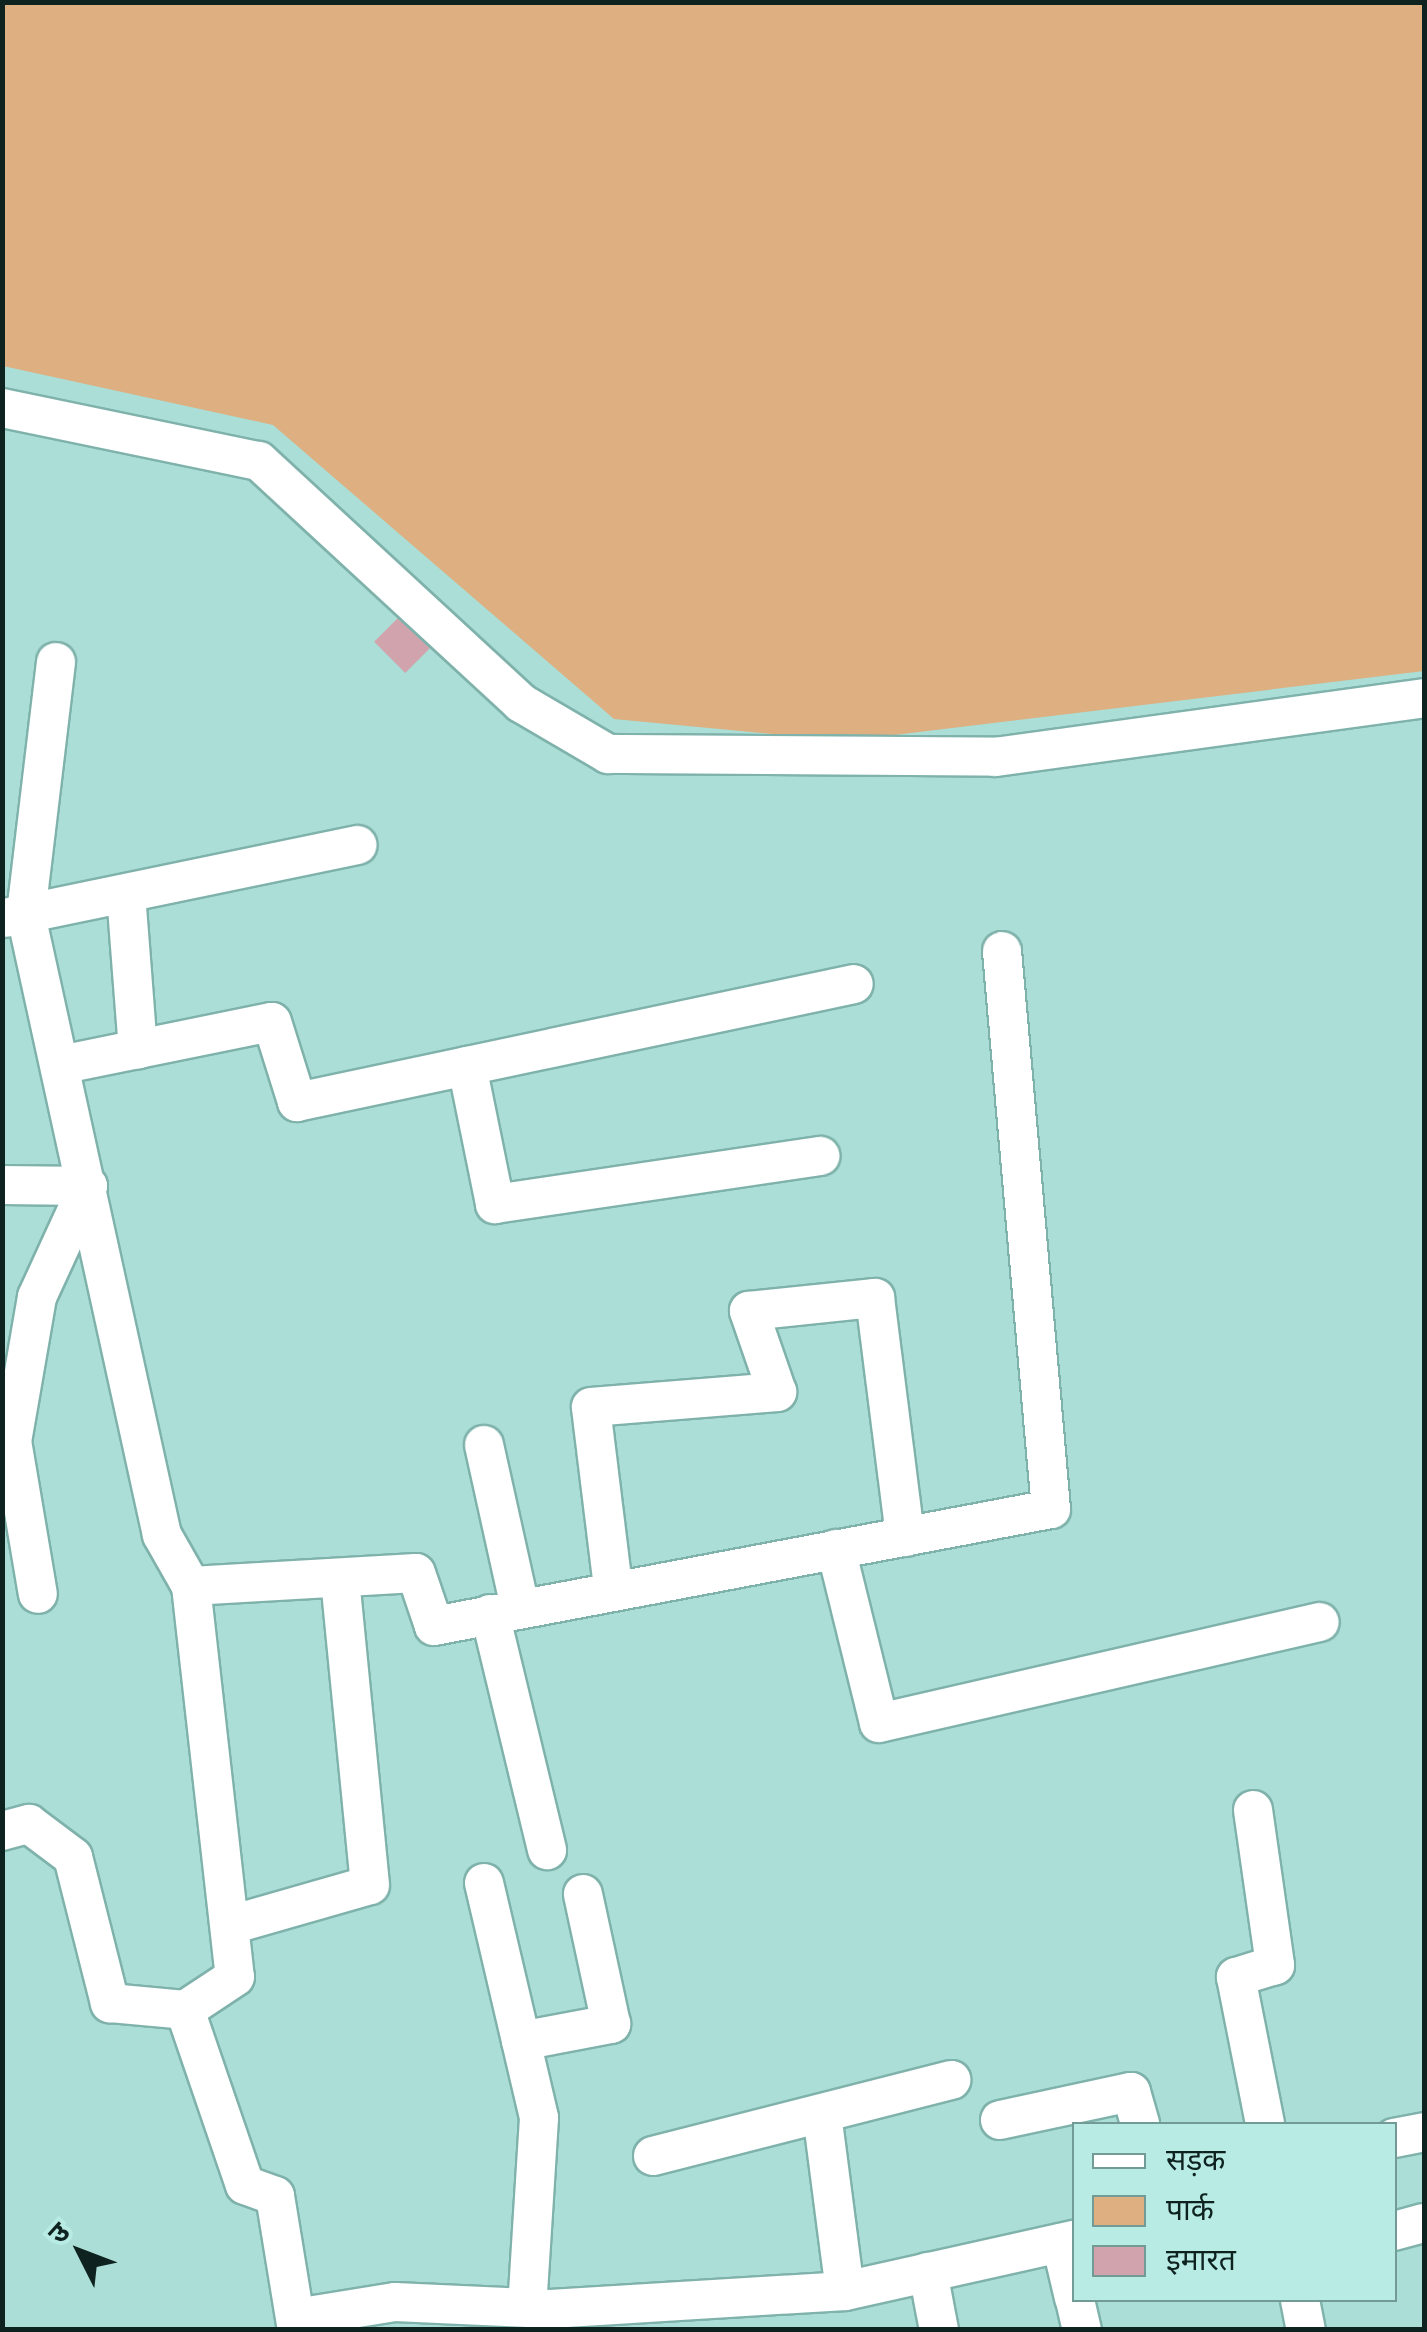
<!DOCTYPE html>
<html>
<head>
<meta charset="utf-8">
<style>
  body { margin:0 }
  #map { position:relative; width:1427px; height:2332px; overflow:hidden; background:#aaded6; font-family:"Exo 2","Noto Sans Devanagari",sans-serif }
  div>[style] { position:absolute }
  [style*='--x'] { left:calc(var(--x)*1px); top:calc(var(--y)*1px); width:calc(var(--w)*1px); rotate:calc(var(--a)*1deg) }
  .green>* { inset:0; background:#ddaf81 }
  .building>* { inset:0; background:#d1a4ad; transform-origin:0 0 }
  .roads { filter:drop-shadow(2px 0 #7fb2ab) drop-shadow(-2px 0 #7fb2ab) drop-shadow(0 2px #7fb2ab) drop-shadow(0 -2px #7fb2ab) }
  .minor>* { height:38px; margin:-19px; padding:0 19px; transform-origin:19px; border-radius:19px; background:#fff }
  span { translate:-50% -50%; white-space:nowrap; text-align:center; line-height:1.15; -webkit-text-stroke:9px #b7ebe3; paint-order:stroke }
  .frame { position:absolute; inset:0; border:5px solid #0e2220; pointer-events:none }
  .legend { position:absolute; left:1072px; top:2122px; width:325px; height:180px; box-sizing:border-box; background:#b7ebe3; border:2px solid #739b95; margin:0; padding:12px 18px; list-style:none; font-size:30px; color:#0e2220 }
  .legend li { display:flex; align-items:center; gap:20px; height:50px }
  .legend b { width:50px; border:2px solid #739b95 }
  .north { position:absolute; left:30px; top:2202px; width:100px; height:100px; -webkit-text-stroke:8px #b7ebe3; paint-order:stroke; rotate:312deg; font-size:28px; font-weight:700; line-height:40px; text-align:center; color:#0e2220 }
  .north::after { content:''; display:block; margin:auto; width:35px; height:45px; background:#0e2220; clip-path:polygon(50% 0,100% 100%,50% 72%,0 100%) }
</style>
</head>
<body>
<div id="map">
  <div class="green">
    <i style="clip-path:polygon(3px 3px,1424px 3px,1424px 671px,845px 741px,614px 719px,273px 425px,3px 366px)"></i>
  </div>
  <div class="building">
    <i style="left:401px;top:615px;width:44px;height:38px;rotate:45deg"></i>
  </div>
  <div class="roads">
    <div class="minor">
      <i style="--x:2;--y:408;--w:262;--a:11.7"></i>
      <i style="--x:259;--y:461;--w:357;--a:42.7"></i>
      <i style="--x:521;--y:703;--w:101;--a:30.4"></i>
      <i style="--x:608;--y:754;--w:387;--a:0.4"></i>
      <i style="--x:995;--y:757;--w:433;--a:-7.8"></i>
      <i style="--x:56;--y:662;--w:255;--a:96.8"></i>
      <i style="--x:26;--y:915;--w:635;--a:77.63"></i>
      <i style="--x:162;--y:1535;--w:59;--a:60.4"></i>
      <i style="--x:191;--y:1586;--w:393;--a:83.6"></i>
      <i style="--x:235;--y:1977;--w:60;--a:146.6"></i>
      <i style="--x:185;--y:2010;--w:185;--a:71.1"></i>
      <i style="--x:245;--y:2185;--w:32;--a:20"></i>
      <i style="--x:275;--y:2196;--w:136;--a:80.7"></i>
      <i style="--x:126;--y:894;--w:156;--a:85.6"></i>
      <i style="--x:5;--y:918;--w:360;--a:-11.7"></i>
      <i style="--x:60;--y:1065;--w:216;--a:-11.5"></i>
      <i style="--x:272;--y:1022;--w:84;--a:72.6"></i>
      <i style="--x:297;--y:1102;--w:569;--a:-11.96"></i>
      <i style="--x:467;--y:1066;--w:141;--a:78.5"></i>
      <i style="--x:495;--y:1204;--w:329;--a:-8.4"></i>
      <i style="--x:2;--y:1185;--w:86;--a:0.7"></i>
      <i style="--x:88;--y:1186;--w:122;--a:114.7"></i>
      <i style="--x:37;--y:1297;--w:146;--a:99.8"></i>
      <i style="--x:12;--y:1441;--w:155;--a:80.4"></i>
      <i style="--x:484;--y:1445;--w:166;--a:77.5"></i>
      <i style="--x:836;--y:1549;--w:179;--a:76.1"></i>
      <i style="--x:879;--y:1723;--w:452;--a:-12.9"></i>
      <i style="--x:191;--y:1586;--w:225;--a:-3.3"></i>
      <i style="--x:416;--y:1573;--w:56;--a:71.2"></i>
      <i style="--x:434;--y:1626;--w:628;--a:-10.74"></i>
      <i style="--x:1051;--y:1509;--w:560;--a:-95.02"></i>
      <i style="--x:613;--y:1587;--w:181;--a:-97"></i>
      <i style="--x:591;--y:1407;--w:187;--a:-4.6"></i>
      <i style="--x:777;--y:1392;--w:86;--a:-109.1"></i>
      <i style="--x:749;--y:1311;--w:127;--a:-5.9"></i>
      <i style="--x:875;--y:1298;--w:241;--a:82.8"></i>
      <i style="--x:490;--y:1614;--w:243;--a:76.4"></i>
      <i style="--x:1253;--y:1810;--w:157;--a:81.9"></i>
      <i style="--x:1275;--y:1965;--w:41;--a:162.9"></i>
      <i style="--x:1236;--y:1977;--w:150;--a:78.8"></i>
      <i style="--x:2;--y:1831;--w:28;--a:-15"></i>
      <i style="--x:29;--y:1824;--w:55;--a:36.9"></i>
      <i style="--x:73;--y:1857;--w:151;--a:75.8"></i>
      <i style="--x:110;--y:2003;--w:75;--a:5.3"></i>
      <i style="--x:484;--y:1883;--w:241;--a:76.8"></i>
      <i style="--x:539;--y:2118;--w:189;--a:93.6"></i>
      <i style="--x:234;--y:1924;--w:141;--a:-16"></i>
      <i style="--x:370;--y:1885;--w:308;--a:-95.6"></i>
      <i style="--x:521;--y:2041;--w:92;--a:-10.7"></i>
      <i style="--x:611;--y:2024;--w:133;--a:-102.2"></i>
      <i style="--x:822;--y:2114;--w:178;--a:82.6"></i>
      <i style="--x:1000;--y:2120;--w:134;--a:-12.1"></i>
      <i style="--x:1131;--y:2092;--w:33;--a:74"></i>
      <i style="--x:1394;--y:2138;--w:31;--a:-11"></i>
      <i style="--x:653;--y:2156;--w:308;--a:-14.3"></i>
      <i style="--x:1394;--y:2231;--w:31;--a:-15"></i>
      <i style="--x:1061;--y:2243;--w:57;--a:76.7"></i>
      <i style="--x:928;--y:2272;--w:59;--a:79.3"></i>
      <i style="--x:1075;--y:2300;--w:31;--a:77"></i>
      <i style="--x:1300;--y:2300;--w:31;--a:79"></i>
      <i style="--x:296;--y:2318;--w:100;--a:-9.2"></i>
      <i style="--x:395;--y:2302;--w:155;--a:2.6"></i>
      <i style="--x:550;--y:2309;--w:296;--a:-3.5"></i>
      <i style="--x:845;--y:2291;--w:235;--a:-12.6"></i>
    </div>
  </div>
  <div class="frame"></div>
  <ul class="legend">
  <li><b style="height:12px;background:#fff"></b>सड़क</li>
  <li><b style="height:28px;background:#ddaf81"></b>पार्क</li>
  <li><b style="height:28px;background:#d1a4ad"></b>इमारत</li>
  </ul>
  <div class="north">उ</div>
</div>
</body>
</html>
